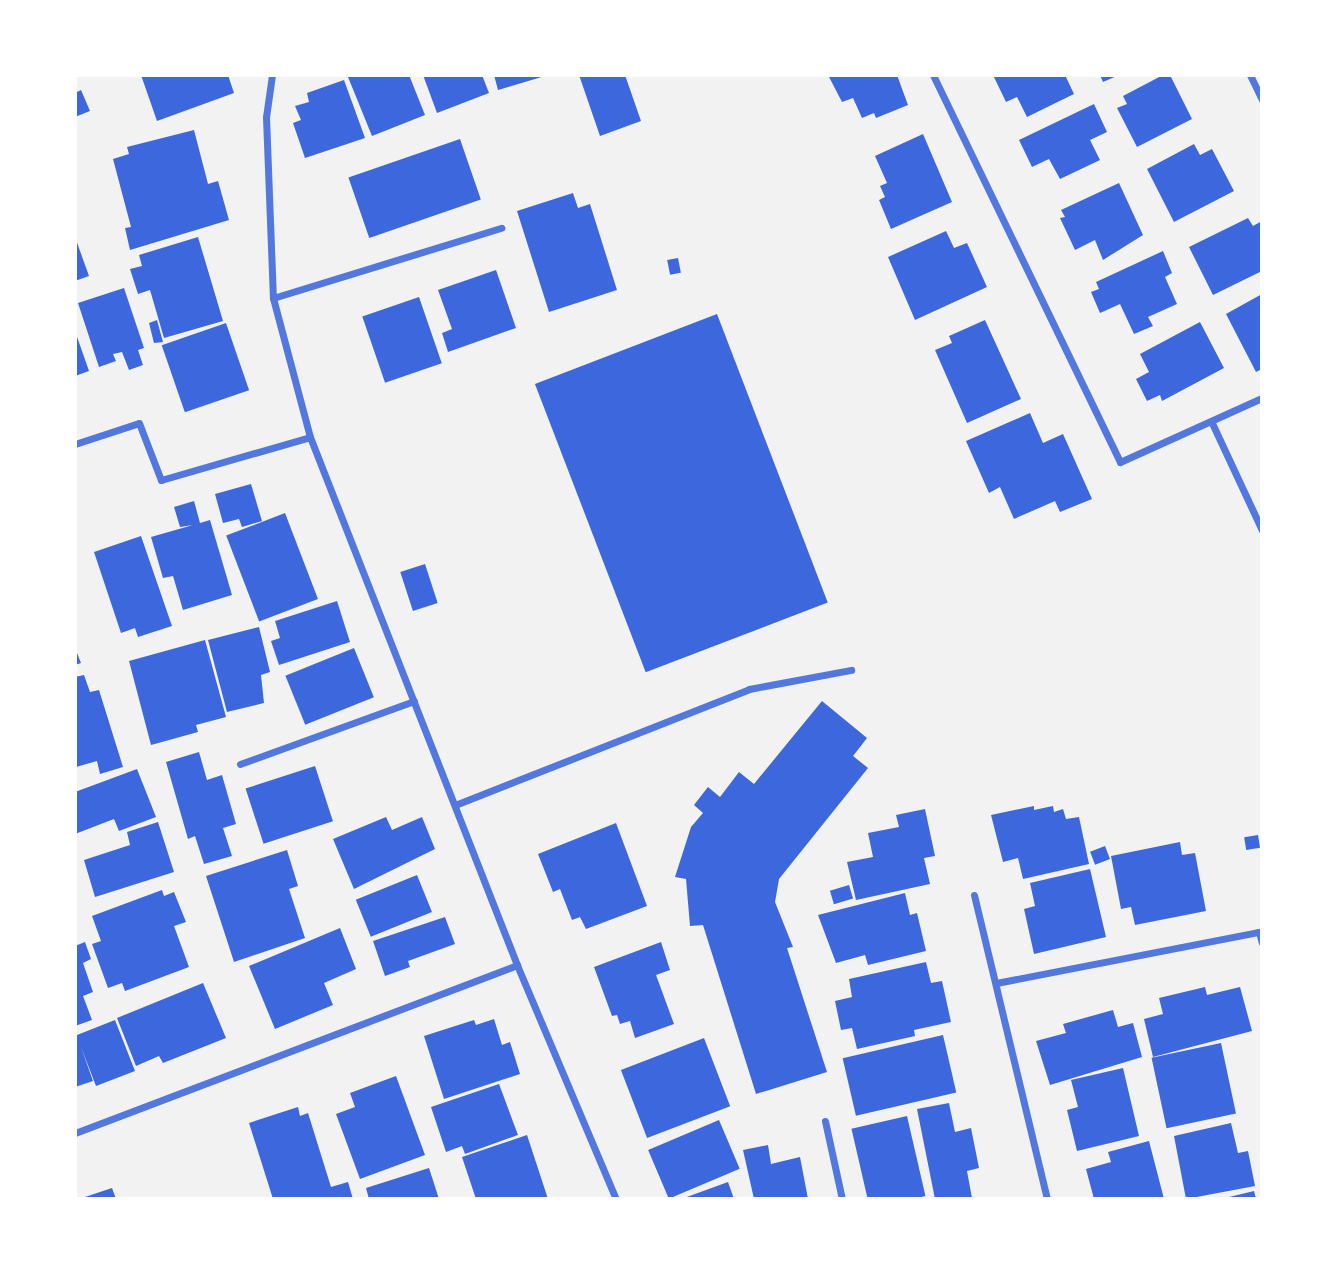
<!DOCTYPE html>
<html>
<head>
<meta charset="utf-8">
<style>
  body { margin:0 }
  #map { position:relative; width:1337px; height:1274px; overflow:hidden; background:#f2f2f2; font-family:Cabin,sans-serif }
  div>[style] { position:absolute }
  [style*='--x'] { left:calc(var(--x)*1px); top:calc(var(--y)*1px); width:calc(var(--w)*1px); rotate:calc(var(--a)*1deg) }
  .building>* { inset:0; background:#3d67dc; transform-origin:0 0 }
  .minor>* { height:7px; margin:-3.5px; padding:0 3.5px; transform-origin:3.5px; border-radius:3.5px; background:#5277de }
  span { translate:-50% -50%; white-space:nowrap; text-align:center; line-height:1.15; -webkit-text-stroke:7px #fff; paint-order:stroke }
  .frame { position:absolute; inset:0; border:77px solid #fff; pointer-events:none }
</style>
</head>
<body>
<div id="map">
  <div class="building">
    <i style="clip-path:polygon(141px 75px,228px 75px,234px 93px,157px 121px)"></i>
    <i style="clip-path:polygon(353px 75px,409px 75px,425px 115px,372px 136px,348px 77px)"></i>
    <i style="clip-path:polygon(423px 75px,482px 75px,489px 93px,437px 113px)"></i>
    <i style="clip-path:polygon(494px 75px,545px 75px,545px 76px,498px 90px)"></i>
    <i style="clip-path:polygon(579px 75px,625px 75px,641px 121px,600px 136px)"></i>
    <i style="clip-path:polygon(828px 75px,897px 75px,908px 105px,876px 118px,874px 113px,862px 118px,853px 98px,842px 102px)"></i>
    <i style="clip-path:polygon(993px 75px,1065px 75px,1074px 94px,1027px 117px,1017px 97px,1006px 102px)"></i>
    <i style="clip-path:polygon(1100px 75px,1119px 75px,1103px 82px)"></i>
    <i style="clip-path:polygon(1163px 75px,1170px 75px,1192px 119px,1137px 147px,1117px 108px,1127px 104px,1123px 96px)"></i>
    <i style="clip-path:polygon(344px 80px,365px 138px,305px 158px,293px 123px,301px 120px,295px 106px,309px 102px,307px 93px)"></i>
    <i style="clip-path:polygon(81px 90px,90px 111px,75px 117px,75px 93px)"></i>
    <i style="clip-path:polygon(1094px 104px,1107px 132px,1090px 140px,1100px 160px,1060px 179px,1049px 159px,1032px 167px,1019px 140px)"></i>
    <i style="clip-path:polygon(194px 130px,208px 184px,218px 181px,229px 220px,130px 250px,125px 228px,131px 227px,113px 159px,129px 154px,127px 147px)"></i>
    <i style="clip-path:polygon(923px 134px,952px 202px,891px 229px,879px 200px,885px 197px,880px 186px,887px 183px,875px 156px)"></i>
    <i style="left:460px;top:139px;width:64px;height:118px;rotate:71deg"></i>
    <i style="clip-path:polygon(1194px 144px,1200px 155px,1212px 149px,1234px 191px,1174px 222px,1147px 169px)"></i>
    <i style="clip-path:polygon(1119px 183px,1143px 235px,1103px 260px,1095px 240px,1075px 250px,1060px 218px,1065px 217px,1061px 210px)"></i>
    <i style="clip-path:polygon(573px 193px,578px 208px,590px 204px,617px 290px,549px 312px,517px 211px)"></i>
    <i style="clip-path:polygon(1248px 218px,1253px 226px,1262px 221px,1262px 271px,1213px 295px,1189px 247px)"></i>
    <i style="clip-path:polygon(946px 231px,954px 248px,967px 243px,987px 287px,915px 320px,888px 257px)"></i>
    <i style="clip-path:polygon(75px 237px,89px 276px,75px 281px)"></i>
    <i style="clip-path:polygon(198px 237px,223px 321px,164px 338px,150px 290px,138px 294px,130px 269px,142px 266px,139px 255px)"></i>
    <i style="clip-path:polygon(1163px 251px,1172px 273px,1165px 277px,1177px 304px,1148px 317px,1153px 326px,1134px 334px,1120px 304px,1100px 313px,1091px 292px,1099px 289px,1096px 282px)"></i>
    <i style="left:678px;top:258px;width:15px;height:11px;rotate:79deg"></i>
    <i style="clip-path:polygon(496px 270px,516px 328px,448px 352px,442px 333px,452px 329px,438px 290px)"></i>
    <i style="clip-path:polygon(124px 288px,144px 348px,138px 350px,143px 365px,129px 370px,122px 352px,113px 354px,116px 361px,99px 367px,78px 303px)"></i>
    <i style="clip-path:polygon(1262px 294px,1262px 369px,1256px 372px,1226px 314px)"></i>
    <i style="left:419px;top:297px;width:70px;height:60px;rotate:71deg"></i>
    <i style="left:717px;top:314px;width:309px;height:195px;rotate:69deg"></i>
    <i style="clip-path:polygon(157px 320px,163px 342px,154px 343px,149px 323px)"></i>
    <i style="clip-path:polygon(985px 320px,1021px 399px,967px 423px,935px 350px,952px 343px,949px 336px)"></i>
    <i style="clip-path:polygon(1200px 322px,1224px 368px,1162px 401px,1160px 395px,1147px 401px,1136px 379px,1149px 372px,1140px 354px)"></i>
    <i style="left:226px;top:323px;width:71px;height:68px;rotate:71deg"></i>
    <i style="clip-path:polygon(75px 331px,89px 371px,75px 376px)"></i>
    <i style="clip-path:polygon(1030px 413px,1043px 443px,1063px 434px,1092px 499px,1060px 512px,1055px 501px,1014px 519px,1000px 487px,989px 493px,966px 441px)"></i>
    <i style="clip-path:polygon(251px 484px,262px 521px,242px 527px,239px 519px,223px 523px,215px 494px)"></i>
    <i style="clip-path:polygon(194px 501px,200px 523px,210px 520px,232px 595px,183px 610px,173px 576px,163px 578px,151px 537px,193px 525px,180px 527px,174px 507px)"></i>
    <i style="left:285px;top:513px;width:92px;height:63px;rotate:69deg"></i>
    <i style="clip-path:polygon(141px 536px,172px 626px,138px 637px,135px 628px,121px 633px,94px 552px)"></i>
    <i style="left:425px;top:564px;width:41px;height:26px;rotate:72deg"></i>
    <i style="clip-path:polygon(337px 601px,350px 642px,279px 665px,271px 641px,280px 638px,275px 621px)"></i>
    <i style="clip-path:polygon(259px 627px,270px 672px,261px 675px,264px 703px,227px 712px,208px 640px)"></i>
    <i style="clip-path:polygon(205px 640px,226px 717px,196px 725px,198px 732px,151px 745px,129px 661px)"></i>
    <i style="clip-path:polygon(75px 648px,81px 663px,75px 665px)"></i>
    <i style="left:354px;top:648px;width:53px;height:74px;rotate:68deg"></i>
    <i style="clip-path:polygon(84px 675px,90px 692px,99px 690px,123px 767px,100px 774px,97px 761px,76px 767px,75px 764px,75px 677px)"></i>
    <i style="clip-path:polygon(822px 701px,867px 738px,853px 756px,868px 768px,779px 879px,775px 902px,793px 947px,787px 948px,827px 1072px,756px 1094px,703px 925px,690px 926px,686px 879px,675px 877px,691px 827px,703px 813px,694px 805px,708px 787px,720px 797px,739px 772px,754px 784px)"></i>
    <i style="clip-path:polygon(199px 752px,207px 780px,222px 775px,236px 824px,223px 828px,232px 856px,204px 864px,195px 836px,188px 839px,166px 762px)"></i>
    <i style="left:315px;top:766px;width:58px;height:73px;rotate:72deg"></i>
    <i style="clip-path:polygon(137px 769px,156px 817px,119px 831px,114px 819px,75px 834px,75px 792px)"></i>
    <i style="clip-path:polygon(1034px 806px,1034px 810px,1053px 806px,1054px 812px,1063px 809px,1066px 819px,1079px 817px,1089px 864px,1023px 879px,1018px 858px,1003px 862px,991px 815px)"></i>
    <i style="clip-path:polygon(925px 809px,935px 856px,924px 858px,930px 884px,856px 900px,847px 862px,873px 857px,868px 833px,899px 827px,896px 815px)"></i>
    <i style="clip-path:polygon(386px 817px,392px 830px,422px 817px,435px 849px,354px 889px,333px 839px)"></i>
    <i style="clip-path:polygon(158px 822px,174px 872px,95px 897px,84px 860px,130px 845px,127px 832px)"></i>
    <i style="clip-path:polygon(616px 823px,647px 906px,586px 929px,580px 917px,572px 920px,560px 889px,553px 892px,538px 854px)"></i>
    <i style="left:1258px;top:835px;width:13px;height:14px;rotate:81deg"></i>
    <i style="clip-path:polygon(1180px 842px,1182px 855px,1195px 853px,1206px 911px,1135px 925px,1131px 907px,1121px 909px,1111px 856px)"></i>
    <i style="left:1105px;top:846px;width:14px;height:16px;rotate:69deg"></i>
    <i style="clip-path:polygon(287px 850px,298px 886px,289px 889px,305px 938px,234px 962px,206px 876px)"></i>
    <i style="clip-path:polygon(1090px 869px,1106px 937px,1034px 954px,1024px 909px,1035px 906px,1030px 883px)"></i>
    <i style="left:417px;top:875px;width:40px;height:66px;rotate:68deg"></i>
    <i style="left:849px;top:885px;width:14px;height:20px;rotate:73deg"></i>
    <i style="clip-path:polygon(162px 890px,164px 896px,174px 892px,186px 922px,174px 926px,189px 967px,125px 991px,122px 983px,108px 988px,92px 944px,101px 941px,92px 916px)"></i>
    <i style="clip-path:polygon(905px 893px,910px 915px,917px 913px,926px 951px,868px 965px,865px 955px,836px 963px,818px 915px)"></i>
    <i style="clip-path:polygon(445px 917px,455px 944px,408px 961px,410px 967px,385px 976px,373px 941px)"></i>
    <i style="clip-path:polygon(340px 928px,356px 969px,324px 983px,333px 1005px,275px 1029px,249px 966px)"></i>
    <i style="clip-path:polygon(85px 942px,91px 959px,83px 963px,93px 992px,83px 996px,92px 1020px,75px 1026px,75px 946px)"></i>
    <i style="clip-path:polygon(661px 942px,670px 970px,656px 975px,674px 1024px,635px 1038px,630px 1021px,620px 1024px,617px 1015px,612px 1016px,594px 967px)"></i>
    <i style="clip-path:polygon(926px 962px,931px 983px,942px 981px,951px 1022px,914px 1030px,915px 1036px,857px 1049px,852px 1028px,841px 1030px,835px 1001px,852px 997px,849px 979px)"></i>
    <i style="clip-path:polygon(203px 983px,226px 1038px,163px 1063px,159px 1056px,136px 1066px,117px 1018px)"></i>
    <i style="clip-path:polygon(1205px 987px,1207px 995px,1240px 987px,1252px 1031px,1153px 1057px,1144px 1019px,1163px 1014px,1159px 998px)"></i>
    <i style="clip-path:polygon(1113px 1010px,1118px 1027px,1133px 1023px,1142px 1057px,1050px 1085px,1036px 1041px,1066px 1033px,1063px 1024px)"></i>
    <i style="clip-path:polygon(494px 1019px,502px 1045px,510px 1042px,520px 1074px,444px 1099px,424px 1036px,474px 1020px,476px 1025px)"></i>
    <i style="clip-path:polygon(115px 1020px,135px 1071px,96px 1086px,81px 1047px,93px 1081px,75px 1087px,77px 1035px)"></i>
    <i style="left:943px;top:1035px;width:59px;height:103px;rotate:77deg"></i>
    <i style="left:704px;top:1038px;width:73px;height:89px;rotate:69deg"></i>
    <i style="left:1221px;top:1043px;width:72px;height:71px;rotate:78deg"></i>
    <i style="clip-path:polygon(1123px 1068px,1139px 1136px,1077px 1151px,1067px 1110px,1078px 1107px,1071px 1080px)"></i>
    <i style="clip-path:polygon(396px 1076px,425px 1155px,360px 1179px,336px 1114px,355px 1107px,350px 1093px)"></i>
    <i style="clip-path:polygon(499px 1084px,518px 1135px,465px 1154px,462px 1146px,446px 1152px,431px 1107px)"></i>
    <i style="clip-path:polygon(949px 1103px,955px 1132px,971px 1128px,979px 1168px,967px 1171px,972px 1198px,935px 1199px,917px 1109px)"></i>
    <i style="clip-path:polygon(298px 1107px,300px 1116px,308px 1113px,331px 1187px,348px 1182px,353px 1199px,273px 1199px,249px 1123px)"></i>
    <i style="left:907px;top:1116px;width:82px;height:57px;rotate:77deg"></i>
    <i style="left:719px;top:1120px;width:53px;height:77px;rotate:67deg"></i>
    <i style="clip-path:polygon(1231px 1123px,1238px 1153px,1248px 1151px,1255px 1186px,1186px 1199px,1174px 1136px)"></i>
    <i style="clip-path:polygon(527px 1135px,548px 1199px,476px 1199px,462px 1157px)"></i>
    <i style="clip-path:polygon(1149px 1141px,1164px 1199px,1094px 1199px,1086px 1169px,1111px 1162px,1108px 1152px)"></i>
    <i style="clip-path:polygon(768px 1145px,771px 1164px,800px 1157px,808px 1199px,754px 1199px,743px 1150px)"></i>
    <i style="clip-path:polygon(429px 1168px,439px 1199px,369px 1199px,366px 1188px)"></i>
    <i style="clip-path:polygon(728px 1182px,734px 1199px,684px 1199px,684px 1198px)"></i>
    <i style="clip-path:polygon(112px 1188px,116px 1199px,82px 1199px,82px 1198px)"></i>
    <i style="clip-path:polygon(1254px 1191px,1256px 1199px,1225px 1199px,1225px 1198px)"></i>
  </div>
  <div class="minor">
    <i style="--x:272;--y:75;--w:42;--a:98.1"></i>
    <i style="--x:266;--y:117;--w:181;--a:87.8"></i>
    <i style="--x:273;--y:298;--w:144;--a:75.1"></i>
    <i style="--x:310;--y:437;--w:567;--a:68.59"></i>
    <i style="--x:517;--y:965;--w:254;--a:67.1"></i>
    <i style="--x:933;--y:75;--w:430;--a:64.2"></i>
    <i style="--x:1120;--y:462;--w:156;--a:-24.3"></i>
    <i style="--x:1250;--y:75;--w:28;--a:64"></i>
    <i style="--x:273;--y:298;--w:239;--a:-17.1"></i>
    <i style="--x:1212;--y:423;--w:118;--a:65"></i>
    <i style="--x:75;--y:444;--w:67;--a:-18.2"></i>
    <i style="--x:139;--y:423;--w:61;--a:68.9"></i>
    <i style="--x:161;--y:480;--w:155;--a:-16.1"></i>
    <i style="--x:240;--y:764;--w:185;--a:-19.9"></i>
    <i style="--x:455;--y:805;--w:316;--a:-21.5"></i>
    <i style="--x:749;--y:689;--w:104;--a:-10.6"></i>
    <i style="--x:974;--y:895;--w:313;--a:76.5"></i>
    <i style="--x:996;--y:983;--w:268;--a:-11"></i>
    <i style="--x:1259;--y:932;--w:11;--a:75"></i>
    <i style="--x:825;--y:1121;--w:80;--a:77.7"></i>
    <i style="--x:75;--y:1133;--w:473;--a:-20.8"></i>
  </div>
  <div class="frame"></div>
</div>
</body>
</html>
